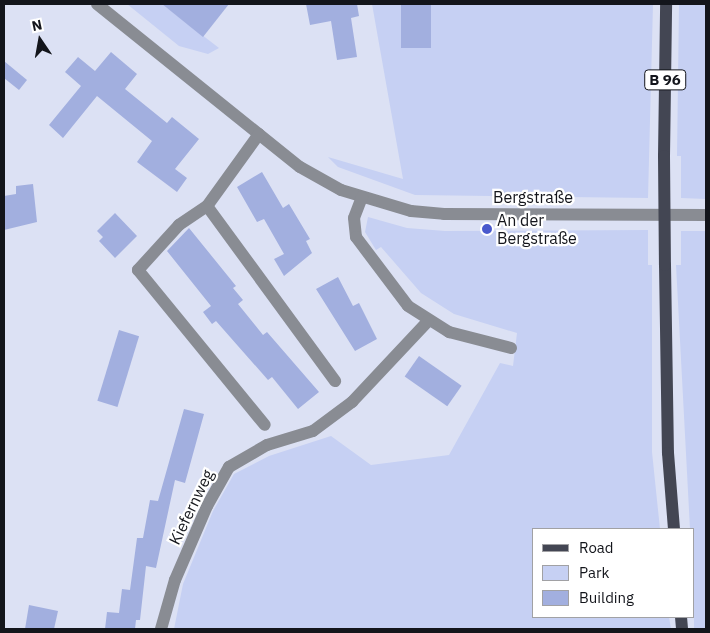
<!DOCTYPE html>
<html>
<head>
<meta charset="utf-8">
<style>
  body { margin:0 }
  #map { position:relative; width:710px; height:633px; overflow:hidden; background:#dce1f4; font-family:"IBM Plex Sans",sans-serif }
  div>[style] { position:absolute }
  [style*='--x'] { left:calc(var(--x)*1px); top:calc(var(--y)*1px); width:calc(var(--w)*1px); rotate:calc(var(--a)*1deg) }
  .green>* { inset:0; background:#c6d0f3 }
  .building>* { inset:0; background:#a2afdf; transform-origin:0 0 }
  .street>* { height:12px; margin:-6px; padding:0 6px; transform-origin:6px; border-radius:6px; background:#898c93 }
  .primary>* { height:12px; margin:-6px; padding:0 6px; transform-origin:6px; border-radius:6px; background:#434653 }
  .primary-bridge>* { height:12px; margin:-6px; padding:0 6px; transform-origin:6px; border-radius:6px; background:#434653 }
  .dots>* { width:14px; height:14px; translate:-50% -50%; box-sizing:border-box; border:2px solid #fff; border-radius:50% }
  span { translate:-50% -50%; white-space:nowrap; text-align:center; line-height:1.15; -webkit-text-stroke:4.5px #fff; paint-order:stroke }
  .shield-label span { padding:1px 4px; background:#fff; border:1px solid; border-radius:4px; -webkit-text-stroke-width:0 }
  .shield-label { font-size:15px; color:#13151b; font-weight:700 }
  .street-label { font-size:16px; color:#13151b }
  .poi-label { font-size:16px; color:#13151b }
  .left { translate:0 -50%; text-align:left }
  .frame { position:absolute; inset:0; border:5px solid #13151b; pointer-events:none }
  .legend { position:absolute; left:532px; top:528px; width:162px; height:90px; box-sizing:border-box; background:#fff; border:1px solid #a1a1a4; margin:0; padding:6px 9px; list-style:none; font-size:15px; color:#13151b }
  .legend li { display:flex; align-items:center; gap:10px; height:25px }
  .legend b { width:25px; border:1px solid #a1a1a4 }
  .north { position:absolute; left:15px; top:15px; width:50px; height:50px; -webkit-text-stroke:4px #fff; paint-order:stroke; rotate:348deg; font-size:14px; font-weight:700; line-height:20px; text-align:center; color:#13151b }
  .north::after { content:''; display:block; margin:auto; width:18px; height:22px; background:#13151b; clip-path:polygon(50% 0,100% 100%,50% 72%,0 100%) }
</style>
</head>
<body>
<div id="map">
  <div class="green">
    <i style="clip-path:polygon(127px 4px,162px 4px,219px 48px,208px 54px,179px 46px)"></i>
    <i style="clip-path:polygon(372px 4px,653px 4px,648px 198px,415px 195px,338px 167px,328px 157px,403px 179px)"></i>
    <i style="clip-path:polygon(679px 4px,706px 4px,706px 199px,681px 198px,681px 156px,677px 156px)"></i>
    <i style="clip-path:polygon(368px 217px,407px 228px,445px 231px,648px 230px,648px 265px,652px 265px,652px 452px,660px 529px,534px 529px,534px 617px,669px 617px,671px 629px,174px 629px,183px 584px,213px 511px,234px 474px,269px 456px,331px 436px,371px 465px,449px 455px,500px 363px,513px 366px,517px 333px,454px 314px,421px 293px,381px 247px,376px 250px,365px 232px)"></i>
    <i style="clip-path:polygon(681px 231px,706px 231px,706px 629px,694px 629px,694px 529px,690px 529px,676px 265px,681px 265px)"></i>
  </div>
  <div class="building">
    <i style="clip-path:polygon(162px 4px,229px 4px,203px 37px)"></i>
    <i style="clip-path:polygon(306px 4px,357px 4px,359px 16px,351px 18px,357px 57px,337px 60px,331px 21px,310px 25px)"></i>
    <i style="left:401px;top:4px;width:30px;height:44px"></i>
    <i style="clip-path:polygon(111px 52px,137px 74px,125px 89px,167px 123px,172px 117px,199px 139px,175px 169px,187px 178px,177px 192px,137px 162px,152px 141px,97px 96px,63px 138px,49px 125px,81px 86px,65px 72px,78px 57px,95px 71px)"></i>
    <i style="clip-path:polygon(4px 61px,27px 80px,19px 90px,4px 78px)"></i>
    <i style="clip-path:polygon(262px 172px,283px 208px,289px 204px,310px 239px,306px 241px,312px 253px,284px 276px,274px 259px,284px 254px,264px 219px,257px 222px,237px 187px)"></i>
    <i style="clip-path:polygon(33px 184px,37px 222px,4px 230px,4px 196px,16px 194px,16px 186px)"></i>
    <i style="clip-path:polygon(115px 213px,137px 236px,115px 258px,99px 241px,103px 237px,97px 231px)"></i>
    <i style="clip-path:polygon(189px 228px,236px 286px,233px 288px,243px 300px,238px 304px,263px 335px,267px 332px,319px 392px,298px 409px,272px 377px,268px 380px,216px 321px,212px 324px,203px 312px,211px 306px,167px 251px)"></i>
    <i style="clip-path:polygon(338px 277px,353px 306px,359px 303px,377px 339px,355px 351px,316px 289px)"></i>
    <i style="left:119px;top:330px;width:21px;height:74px;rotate:17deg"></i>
    <i style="left:419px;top:356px;width:52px;height:25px;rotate:35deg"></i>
    <i style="clip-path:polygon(184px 409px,204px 414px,185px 483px,175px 480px,156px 568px,146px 566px,140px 620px,136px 620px,135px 629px,105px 629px,107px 612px,119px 613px,122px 589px,130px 590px,137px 538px,143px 538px,150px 500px,158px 501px)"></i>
    <i style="clip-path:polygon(29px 605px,58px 611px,54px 629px,25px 629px)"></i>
  </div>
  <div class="street">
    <i style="--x:97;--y:4;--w:260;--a:38.8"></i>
    <i style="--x:300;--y:167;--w:47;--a:29.3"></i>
    <i style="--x:341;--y:190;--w:73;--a:16.7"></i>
    <i style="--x:411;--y:211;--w:33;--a:5"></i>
    <i style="--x:444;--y:214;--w:262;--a:0.2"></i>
    <i style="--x:259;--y:134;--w:89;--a:125.8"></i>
    <i style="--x:207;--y:206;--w:34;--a:146"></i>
    <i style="--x:179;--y:225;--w:61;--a:132.3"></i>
    <i style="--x:138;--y:270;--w:200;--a:50.7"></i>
    <i style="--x:362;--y:197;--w:22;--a:111"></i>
    <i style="--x:354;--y:218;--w:19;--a:84"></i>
    <i style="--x:356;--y:237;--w:86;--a:53"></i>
    <i style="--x:408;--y:306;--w:49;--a:32.4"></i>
    <i style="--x:449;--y:332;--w:64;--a:14.5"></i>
    <i style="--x:207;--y:206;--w:217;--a:53.8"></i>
    <i style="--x:161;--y:629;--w:51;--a:-74.1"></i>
    <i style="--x:175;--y:580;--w:81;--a:-66.6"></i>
    <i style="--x:207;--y:506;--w:45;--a:-60.6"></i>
    <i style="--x:229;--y:467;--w:44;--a:-30.1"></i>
    <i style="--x:267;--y:445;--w:48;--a:-16.9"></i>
    <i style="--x:313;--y:431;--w:49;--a:-36.6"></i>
    <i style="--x:352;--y:402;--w:111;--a:-46.8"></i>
  </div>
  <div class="primary">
    <i style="--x:664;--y:156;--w:152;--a:-89.2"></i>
    <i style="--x:665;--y:265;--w:188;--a:89.1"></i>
    <i style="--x:668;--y:453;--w:76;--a:85.5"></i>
    <i style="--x:681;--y:617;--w:12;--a:85"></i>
  </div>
  <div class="primary-bridge">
    <i style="--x:664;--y:156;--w:109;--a:89.5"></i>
  </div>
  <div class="dots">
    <i style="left:487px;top:229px;background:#4959cd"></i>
  </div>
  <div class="shield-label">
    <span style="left:665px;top:80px">B 96</span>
  </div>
  <div class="street-label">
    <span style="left:533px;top:197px">Bergstraße</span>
    <span style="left:191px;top:507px;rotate:-64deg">Kiefernweg</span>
  </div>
  <div class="poi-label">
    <span class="left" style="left:497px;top:229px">An der<br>Bergstraße</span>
  </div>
  <div class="frame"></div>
  <ul class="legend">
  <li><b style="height:6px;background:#434653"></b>Road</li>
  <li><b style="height:14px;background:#c6d0f3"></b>Park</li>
  <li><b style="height:14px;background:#a2afdf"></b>Building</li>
  </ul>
  <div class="north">N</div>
</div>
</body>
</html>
